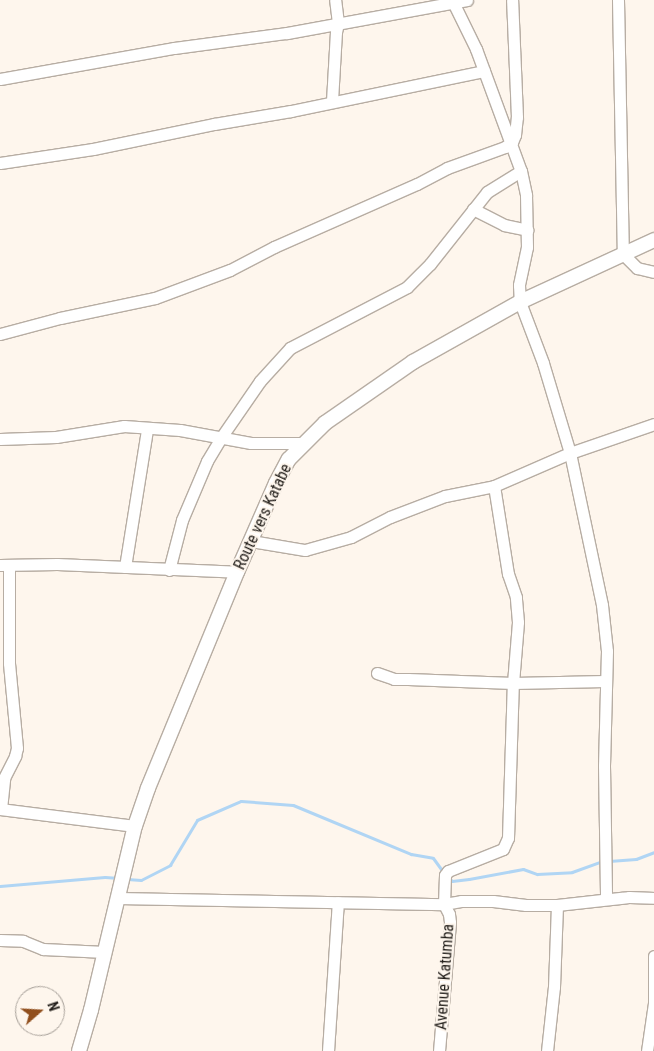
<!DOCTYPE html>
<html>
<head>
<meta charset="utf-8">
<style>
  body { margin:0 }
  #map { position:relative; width:654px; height:1051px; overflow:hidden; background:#fef6ed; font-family:"Roboto Condensed",sans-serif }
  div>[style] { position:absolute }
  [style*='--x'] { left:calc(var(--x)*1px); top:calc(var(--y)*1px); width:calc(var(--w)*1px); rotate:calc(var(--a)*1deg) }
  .stream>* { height:3px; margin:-1.5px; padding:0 1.5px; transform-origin:1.5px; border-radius:1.5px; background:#b0d5f4 }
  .roads { filter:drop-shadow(1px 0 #b7ada3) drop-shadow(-1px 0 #b7ada3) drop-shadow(0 1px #b7ada3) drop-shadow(0 -1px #b7ada3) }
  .minor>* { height:11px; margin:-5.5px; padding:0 5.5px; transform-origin:5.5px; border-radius:5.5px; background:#fff }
  .tertiary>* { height:14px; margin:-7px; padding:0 7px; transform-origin:7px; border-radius:7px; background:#fff }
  span { translate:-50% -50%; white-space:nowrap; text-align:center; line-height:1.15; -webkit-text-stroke:4px #fef6ed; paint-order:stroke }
  .street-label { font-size:16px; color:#211d19 }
  .north { position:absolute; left:15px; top:986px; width:50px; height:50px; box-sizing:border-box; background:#fef6ed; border:1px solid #a69f98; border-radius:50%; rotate:71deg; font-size:14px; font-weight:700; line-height:20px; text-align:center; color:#211d19 }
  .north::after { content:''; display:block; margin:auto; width:18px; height:22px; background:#914f1d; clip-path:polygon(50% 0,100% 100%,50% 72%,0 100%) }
</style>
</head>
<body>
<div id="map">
  <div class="stream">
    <i style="--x:609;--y:861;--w:27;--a:-4"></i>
    <i style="--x:636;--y:859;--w:19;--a:-21"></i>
    <i style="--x:449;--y:878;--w:4;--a:45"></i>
    <i style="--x:452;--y:881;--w:17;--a:-7"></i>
    <i style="--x:469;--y:879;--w:55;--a:-10.5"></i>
    <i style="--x:523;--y:869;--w:15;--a:20"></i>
    <i style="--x:537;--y:874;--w:35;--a:-3"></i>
    <i style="--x:572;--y:872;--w:32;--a:-20"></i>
    <i style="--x:127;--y:879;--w:14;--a:4"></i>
    <i style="--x:141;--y:880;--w:33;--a:-27"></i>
    <i style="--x:170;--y:865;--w:52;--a:-59"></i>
    <i style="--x:197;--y:820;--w:48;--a:-23.4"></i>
    <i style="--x:241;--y:801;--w:52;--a:4.4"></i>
    <i style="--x:293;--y:805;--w:128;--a:22.6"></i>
    <i style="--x:411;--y:854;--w:22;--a:10"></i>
    <i style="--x:433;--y:858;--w:17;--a:54"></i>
    <i style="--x:0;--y:886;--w:105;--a:-4.9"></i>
    <i style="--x:105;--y:877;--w:14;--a:4"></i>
  </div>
  <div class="roads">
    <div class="minor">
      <i style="--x:452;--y:0;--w:55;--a:63.9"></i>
      <i style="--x:476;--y:49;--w:130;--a:69.8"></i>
      <i style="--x:521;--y:171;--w:25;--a:78"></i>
      <i style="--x:526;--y:195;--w:52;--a:88.9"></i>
      <i style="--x:527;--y:247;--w:39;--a:102"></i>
      <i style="--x:519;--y:285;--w:17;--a:87"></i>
      <i style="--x:520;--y:302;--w:65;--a:69.3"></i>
      <i style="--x:543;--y:363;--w:94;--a:73.3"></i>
      <i style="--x:570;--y:453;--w:155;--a:78.1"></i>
      <i style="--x:602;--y:605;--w:46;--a:83.8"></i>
      <i style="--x:607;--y:651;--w:115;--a:91.5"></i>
      <i style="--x:604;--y:766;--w:133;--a:89.1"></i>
      <i style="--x:618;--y:0;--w:254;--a:88.9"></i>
      <i style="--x:623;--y:254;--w:20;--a:45"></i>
      <i style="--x:637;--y:268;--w:17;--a:13"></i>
      <i style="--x:0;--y:79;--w:177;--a:-10.1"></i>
      <i style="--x:174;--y:48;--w:114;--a:-7.6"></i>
      <i style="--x:287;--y:33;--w:183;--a:-10.4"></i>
      <i style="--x:332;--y:101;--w:69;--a:-86.7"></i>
      <i style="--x:336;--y:32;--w:9;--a:-77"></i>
      <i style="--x:338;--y:23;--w:23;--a:-97"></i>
      <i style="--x:0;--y:163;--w:94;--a:-8.6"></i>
      <i style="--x:93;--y:149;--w:124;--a:-11.7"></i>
      <i style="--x:214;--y:124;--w:78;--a:-9.6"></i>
      <i style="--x:291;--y:111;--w:197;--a:-11.7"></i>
      <i style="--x:473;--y:209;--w:35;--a:27"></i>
      <i style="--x:504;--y:225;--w:24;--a:12"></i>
      <i style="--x:0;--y:334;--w:62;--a:-14.9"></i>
      <i style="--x:60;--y:318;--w:97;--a:-11.9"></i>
      <i style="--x:155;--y:298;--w:80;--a:-20.5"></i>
      <i style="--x:230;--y:270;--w:50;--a:-27.6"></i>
      <i style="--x:274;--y:247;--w:156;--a:-23.8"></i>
      <i style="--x:417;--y:184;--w:34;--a:-28"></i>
      <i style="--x:447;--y:168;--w:62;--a:-19.9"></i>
      <i style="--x:505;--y:147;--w:9;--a:-36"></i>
      <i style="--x:512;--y:142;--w:8;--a:-67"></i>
      <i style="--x:515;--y:135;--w:18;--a:-84"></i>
      <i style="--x:517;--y:117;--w:117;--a:-92.4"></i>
      <i style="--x:0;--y:439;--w:56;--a:-2"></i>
      <i style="--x:56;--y:437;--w:69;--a:-9.2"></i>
      <i style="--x:124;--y:426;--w:56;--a:4.1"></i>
      <i style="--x:180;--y:430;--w:72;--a:10.4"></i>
      <i style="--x:251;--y:443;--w:52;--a:0"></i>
      <i style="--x:251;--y:541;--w:55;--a:9.5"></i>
      <i style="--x:305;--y:550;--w:48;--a:-15.8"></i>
      <i style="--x:351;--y:537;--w:44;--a:-27.1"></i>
      <i style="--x:390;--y:517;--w:59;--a:-20.9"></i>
      <i style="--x:445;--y:496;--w:50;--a:-11.5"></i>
      <i style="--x:494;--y:486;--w:83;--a:-23.5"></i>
      <i style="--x:570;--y:453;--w:89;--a:-19"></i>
      <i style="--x:0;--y:565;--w:57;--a:-1"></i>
      <i style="--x:57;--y:564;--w:180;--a:2.5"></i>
      <i style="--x:125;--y:567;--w:140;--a:-80.9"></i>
      <i style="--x:169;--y:570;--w:52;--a:-75.4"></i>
      <i style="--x:182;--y:520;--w:64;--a:-67"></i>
      <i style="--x:207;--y:461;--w:26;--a:-59"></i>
      <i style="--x:220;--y:439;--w:70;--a:-55.4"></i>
      <i style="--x:260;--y:381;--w:45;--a:-47.7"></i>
      <i style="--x:290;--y:348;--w:132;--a:-27.5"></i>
      <i style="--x:407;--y:287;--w:33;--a:-45"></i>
      <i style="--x:430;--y:264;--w:92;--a:-51.6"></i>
      <i style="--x:487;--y:192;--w:40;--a:-32"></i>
      <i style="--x:377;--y:673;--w:18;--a:19"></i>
      <i style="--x:394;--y:679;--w:14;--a:0"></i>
      <i style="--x:408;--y:679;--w:105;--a:2.2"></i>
      <i style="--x:513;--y:683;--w:92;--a:-1.2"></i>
      <i style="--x:0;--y:809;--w:136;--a:7.2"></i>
      <i style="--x:1;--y:809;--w:31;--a:-84"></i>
      <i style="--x:4;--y:778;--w:25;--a:-63"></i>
      <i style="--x:15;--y:756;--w:8;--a:-76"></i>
      <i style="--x:17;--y:748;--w:85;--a:-95.4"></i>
      <i style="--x:9;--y:663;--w:98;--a:-90"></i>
      <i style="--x:118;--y:898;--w:326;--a:1.1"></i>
      <i style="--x:444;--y:904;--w:17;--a:-10"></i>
      <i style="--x:461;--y:901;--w:32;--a:0"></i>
      <i style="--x:493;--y:901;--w:33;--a:7"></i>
      <i style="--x:526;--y:905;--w:31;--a:0"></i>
      <i style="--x:557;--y:905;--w:72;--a:-6.3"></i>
      <i style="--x:629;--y:897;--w:25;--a:2"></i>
      <i style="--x:0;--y:940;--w:23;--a:2"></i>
      <i style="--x:23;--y:941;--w:22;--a:22"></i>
      <i style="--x:43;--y:949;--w:62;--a:2.8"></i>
      <i style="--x:328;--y:1051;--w:149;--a:-86.2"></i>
      <i style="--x:439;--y:1051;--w:129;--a:-85.1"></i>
      <i style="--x:450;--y:922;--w:8;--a:-97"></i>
      <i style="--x:449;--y:914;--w:11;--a:-117"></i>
      <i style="--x:444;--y:904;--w:29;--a:-88"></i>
      <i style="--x:445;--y:875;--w:5;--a:-53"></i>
      <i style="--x:448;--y:871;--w:59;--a:-21.8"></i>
      <i style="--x:503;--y:849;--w:12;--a:-66"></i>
      <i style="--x:508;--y:838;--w:155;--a:-88.2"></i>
      <i style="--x:513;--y:683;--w:61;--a:-85.3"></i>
      <i style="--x:518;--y:622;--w:25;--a:-95"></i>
      <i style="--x:516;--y:597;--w:24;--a:-109"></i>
      <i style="--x:508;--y:574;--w:89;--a:-99"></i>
      <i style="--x:547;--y:1051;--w:64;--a:-83.8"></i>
      <i style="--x:554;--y:987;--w:82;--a:-87.9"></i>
      <i style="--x:647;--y:1051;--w:49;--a:-81.7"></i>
      <i style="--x:654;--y:1003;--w:47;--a:-90"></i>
    </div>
    <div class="tertiary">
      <i style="--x:79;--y:1051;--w:43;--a:-73.7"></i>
      <i style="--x:91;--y:1010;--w:189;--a:-76.6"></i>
      <i style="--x:135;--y:826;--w:40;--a:-71.1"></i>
      <i style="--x:148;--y:788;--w:234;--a:-67.6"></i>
      <i style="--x:237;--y:572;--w:97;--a:-66.3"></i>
      <i style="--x:276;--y:483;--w:27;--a:-62"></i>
      <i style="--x:289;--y:459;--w:51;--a:-45"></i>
      <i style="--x:325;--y:423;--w:107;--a:-34.7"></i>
      <i style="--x:413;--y:362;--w:123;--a:-29.3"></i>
      <i style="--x:520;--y:302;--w:148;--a:-24.8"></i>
    </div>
  </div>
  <div class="street-label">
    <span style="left:263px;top:517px;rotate:-65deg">Route vers Katabe</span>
    <span style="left:445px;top:977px;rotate:-86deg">Avenue Katumba</span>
  </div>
  <div class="north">N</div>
</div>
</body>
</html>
